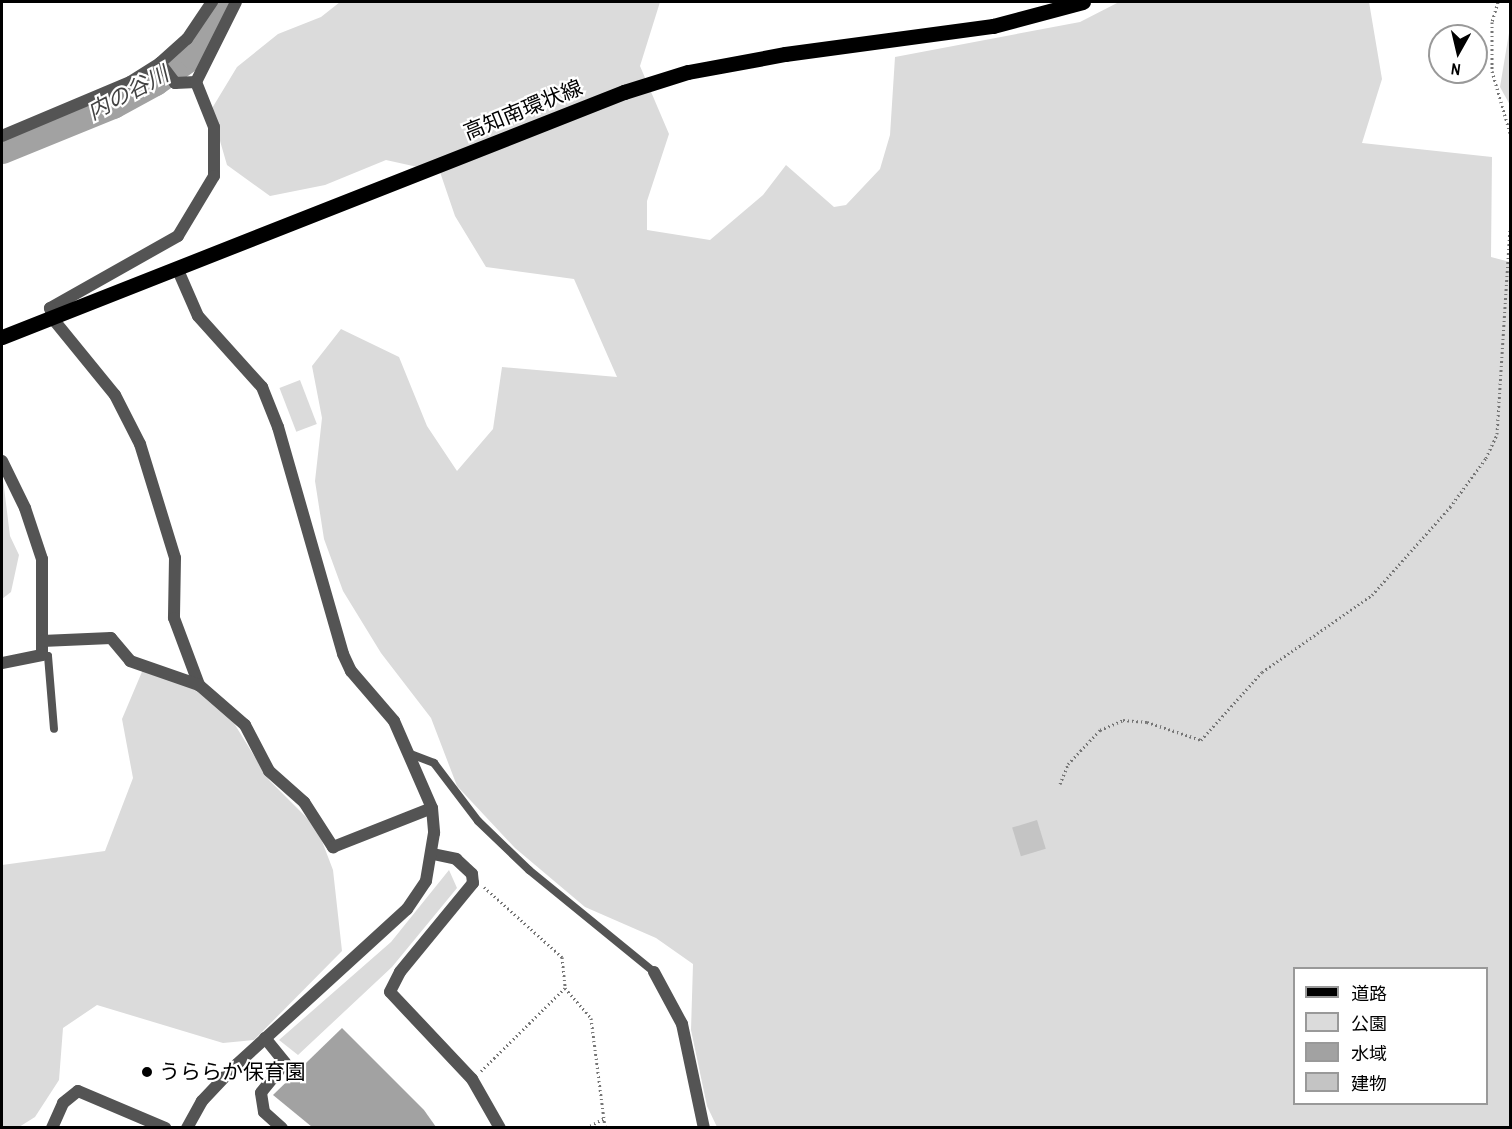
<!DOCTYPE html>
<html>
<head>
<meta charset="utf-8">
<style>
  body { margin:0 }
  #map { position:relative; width:1512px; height:1129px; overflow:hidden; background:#fff; font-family:"Archivo Narrow","Noto Sans JP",sans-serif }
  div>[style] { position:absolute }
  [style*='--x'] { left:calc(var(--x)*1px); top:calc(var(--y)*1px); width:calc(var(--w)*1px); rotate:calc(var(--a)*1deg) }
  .green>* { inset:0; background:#dbdbdb; transform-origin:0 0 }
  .water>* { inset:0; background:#a2a2a2 }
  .river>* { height:27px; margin:-13.5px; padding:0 13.5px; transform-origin:13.5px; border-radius:13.5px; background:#a2a2a2 }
  .building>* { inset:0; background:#c4c4c4; transform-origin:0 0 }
  .path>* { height:3px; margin-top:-1.5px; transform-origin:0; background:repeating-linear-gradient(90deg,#767676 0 1.5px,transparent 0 4.5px) }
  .service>* { height:8px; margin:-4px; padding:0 4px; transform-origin:4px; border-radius:4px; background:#545454 }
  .minor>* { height:12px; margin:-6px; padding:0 6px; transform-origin:6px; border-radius:6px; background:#545454 }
  .tertiary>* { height:12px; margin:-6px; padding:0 6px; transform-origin:6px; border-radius:6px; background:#545454 }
  .primary>* { height:15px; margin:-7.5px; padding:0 7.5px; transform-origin:7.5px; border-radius:7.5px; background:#000 }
  .dots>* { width:16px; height:16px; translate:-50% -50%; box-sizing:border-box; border:3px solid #fff; border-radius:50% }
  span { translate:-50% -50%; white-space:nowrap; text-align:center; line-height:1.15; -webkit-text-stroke:4.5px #fff; paint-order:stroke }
  .street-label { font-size:21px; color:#000 }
  .poi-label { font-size:21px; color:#000 }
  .left { translate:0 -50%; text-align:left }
  .water-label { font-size:22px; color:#434343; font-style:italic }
  .frame { position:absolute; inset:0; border:3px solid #000; pointer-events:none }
  .legend { position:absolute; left:1293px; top:967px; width:195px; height:138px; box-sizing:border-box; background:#fff; border:2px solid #999; margin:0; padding:8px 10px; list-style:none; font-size:18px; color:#000 }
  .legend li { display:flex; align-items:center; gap:12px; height:30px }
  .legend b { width:30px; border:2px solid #999 }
  .north { position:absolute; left:1428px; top:24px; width:60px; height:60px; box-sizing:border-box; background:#fff; border:2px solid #999; border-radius:50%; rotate:188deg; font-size:16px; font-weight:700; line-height:24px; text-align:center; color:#000 }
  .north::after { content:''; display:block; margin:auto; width:21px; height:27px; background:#000; clip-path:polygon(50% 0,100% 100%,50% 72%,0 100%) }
</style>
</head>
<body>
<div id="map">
  <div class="green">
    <i style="clip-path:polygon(evenodd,340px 2px,660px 2px,640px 66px,669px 134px,647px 201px,647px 230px,710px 240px,763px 195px,786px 165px,834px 207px,846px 205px,880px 169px,890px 135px,895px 57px,1080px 22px,1119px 2px,1369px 2px,1382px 79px,1362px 143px,1492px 157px,1491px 257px,1510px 262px,1510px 1127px,717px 1127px,707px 1106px,691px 1030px,693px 964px,656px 938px,585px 907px,515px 848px,457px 786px,431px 718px,381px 653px,343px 591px,324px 539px,315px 481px,322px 418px,312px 366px,341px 329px,399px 357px,427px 426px,457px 471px,493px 429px,502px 367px,617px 377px,574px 279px,486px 267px,455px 216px,440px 172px,386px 160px,325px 185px,270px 196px,227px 165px,211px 110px,237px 67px,278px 34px,321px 17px,340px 2px,1294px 968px,1486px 968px,1486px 1104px,1294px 1104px,1294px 968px)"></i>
    <i style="clip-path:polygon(1510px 27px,1510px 105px,1500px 87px)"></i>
    <i style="left:300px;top:380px;width:47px;height:22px;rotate:69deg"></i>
    <i style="clip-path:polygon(2px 471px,10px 536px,19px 555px,11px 592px,2px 599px)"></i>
    <i style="clip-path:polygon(144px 667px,183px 680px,229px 715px,269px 780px,317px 828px,333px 870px,342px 951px,254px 1040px,223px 1043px,97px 1005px,63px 1028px,59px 1080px,35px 1117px,19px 1127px,2px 1128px,2px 865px,105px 851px,133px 778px,122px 719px)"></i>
    <i style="clip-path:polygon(449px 870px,457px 888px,392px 967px,298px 1055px,279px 1040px,391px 942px)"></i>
  </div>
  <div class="water">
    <i style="clip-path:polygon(342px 1028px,424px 1110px,436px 1127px,312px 1127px,273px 1095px)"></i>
  </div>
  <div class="river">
    <i style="--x:2;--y:150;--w:120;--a:-22.1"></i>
    <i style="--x:113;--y:105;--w:48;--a:-28.7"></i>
    <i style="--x:155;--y:82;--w:47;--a:-35.4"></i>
    <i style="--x:193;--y:55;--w:62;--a:-58.1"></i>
  </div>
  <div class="building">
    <i style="left:1037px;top:820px;width:30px;height:26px;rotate:73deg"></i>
  </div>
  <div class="path">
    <i style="--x:1498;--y:2;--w:21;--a:107"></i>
    <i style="--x:1492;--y:22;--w:49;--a:90"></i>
    <i style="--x:1492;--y:71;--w:65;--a:73.8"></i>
    <i style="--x:1060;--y:784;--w:22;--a:-68"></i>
    <i style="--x:1068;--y:764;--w:47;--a:-46.7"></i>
    <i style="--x:1100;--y:730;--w:25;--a:-23"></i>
    <i style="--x:1123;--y:720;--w:24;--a:5"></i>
    <i style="--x:1147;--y:722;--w:57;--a:18.4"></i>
    <i style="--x:1201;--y:740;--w:91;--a:-48.1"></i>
    <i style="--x:1262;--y:672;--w:134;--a:-35"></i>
    <i style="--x:1372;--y:595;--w:118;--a:-48.4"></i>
    <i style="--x:1450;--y:507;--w:61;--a:-53.7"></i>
    <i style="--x:1486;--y:458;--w:26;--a:-65"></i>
    <i style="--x:1497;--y:434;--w:206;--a:-86.4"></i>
    <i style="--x:484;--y:887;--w:105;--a:41.9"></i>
    <i style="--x:562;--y:957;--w:31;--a:84"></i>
    <i style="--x:565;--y:988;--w:40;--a:49"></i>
    <i style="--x:591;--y:1018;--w:111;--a:82.7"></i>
    <i style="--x:481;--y:1071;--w:118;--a:-44.7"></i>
    <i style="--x:586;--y:1128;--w:21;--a:-28"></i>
  </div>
  <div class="service">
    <i style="--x:42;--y:655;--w:6;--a:9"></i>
    <i style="--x:48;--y:656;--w:73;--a:85.3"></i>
    <i style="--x:408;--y:753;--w:28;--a:21"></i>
    <i style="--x:434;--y:763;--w:73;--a:52.8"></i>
    <i style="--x:478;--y:821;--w:71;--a:43.9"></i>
    <i style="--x:529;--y:870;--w:161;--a:39.2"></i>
  </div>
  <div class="minor">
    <i style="--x:160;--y:63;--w:25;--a:53"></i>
    <i style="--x:175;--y:83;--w:21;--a:-3"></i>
    <i style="--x:196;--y:82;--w:89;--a:-63.4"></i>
    <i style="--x:196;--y:82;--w:48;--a:68.2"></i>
    <i style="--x:214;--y:127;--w:49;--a:90"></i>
    <i style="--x:214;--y:176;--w:70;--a:121"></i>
    <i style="--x:178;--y:236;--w:147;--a:150.6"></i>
    <i style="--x:50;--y:308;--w:11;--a:75"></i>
    <i style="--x:53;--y:319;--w:98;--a:50.8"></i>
    <i style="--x:115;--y:395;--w:55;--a:63"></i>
    <i style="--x:140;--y:444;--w:119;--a:72.9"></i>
    <i style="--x:175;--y:558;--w:60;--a:91"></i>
    <i style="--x:174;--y:618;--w:72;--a:69.5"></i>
    <i style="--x:199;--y:685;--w:61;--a:41"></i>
    <i style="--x:245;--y:725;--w:52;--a:62.4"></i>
    <i style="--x:269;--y:771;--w:47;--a:41.5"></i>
    <i style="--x:304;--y:802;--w:54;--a:57.2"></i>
    <i style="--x:333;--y:847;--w:106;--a:-21.5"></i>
    <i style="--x:2;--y:461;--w:52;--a:63.9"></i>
    <i style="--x:25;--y:508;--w:54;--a:71.6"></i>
    <i style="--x:42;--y:559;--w:96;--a:90"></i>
    <i style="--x:42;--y:655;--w:41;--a:168.7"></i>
    <i style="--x:42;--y:641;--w:69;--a:-2.5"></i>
    <i style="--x:111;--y:638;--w:30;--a:50"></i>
    <i style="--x:130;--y:661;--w:73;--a:19.2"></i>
    <i style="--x:433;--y:854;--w:24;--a:12"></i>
    <i style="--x:456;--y:859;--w:22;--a:43"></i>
    <i style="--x:472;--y:874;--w:9;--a:84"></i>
    <i style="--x:473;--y:883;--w:115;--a:129.4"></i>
    <i style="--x:400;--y:972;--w:22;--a:117"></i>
    <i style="--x:390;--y:992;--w:120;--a:46.7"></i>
    <i style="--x:472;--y:1079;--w:56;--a:60.3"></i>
    <i style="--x:654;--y:972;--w:59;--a:61.7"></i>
    <i style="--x:682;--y:1024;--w:106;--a:78.1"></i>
    <i style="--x:265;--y:1038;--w:32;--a:51"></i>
    <i style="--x:285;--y:1063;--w:38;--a:129"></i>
    <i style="--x:261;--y:1093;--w:19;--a:81"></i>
    <i style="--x:264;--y:1112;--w:24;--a:42"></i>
    <i style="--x:52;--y:1128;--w:27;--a:-66"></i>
    <i style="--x:63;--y:1103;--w:19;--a:-39"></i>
    <i style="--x:78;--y:1091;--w:95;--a:23"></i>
  </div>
  <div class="tertiary">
    <i style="--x:2;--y:136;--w:139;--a:-22.9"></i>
    <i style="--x:130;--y:82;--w:36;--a:-32"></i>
    <i style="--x:160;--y:63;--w:36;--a:-42"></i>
    <i style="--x:187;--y:39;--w:45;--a:-56"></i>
    <i style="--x:177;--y:268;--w:52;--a:66.4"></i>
    <i style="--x:198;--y:316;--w:96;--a:48"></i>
    <i style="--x:262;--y:387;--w:43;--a:68.2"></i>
    <i style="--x:278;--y:427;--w:236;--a:74"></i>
    <i style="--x:343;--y:654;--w:19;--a:65"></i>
    <i style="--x:351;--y:671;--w:66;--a:49.3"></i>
    <i style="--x:394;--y:721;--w:95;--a:66.4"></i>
    <i style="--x:432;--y:808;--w:25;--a:85"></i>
    <i style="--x:434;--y:833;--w:49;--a:99.5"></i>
    <i style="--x:426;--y:881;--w:34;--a:124"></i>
    <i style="--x:407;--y:909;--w:231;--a:137.6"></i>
    <i style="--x:236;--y:1065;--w:50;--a:133.4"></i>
    <i style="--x:202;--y:1101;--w:31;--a:119"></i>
  </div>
  <div class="primary">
    <i style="--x:2;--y:337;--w:669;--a:-21.5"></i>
    <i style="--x:624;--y:92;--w:67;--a:-17.4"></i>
    <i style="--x:688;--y:72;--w:99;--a:-10.5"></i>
    <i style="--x:785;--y:54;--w:210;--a:-7.7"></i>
    <i style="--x:993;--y:26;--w:93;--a:-14.9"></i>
  </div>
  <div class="dots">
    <i style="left:147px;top:1072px;background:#000"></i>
  </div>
  <div class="street-label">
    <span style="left:523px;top:110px;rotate:-22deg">高知南環状線</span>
  </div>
  <div class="poi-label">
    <span class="left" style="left:159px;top:1072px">うららか保育園</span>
  </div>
  <div class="water-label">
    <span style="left:128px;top:93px;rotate:-28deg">内の谷川</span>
  </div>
  <div class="frame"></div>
  <ul class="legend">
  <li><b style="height:8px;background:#000"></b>道路</li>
  <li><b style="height:16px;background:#dbdbdb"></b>公園</li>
  <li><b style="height:16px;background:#a2a2a2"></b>水域</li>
  <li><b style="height:16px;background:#c4c4c4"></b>建物</li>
  </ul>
  <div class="north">N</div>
</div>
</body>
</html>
